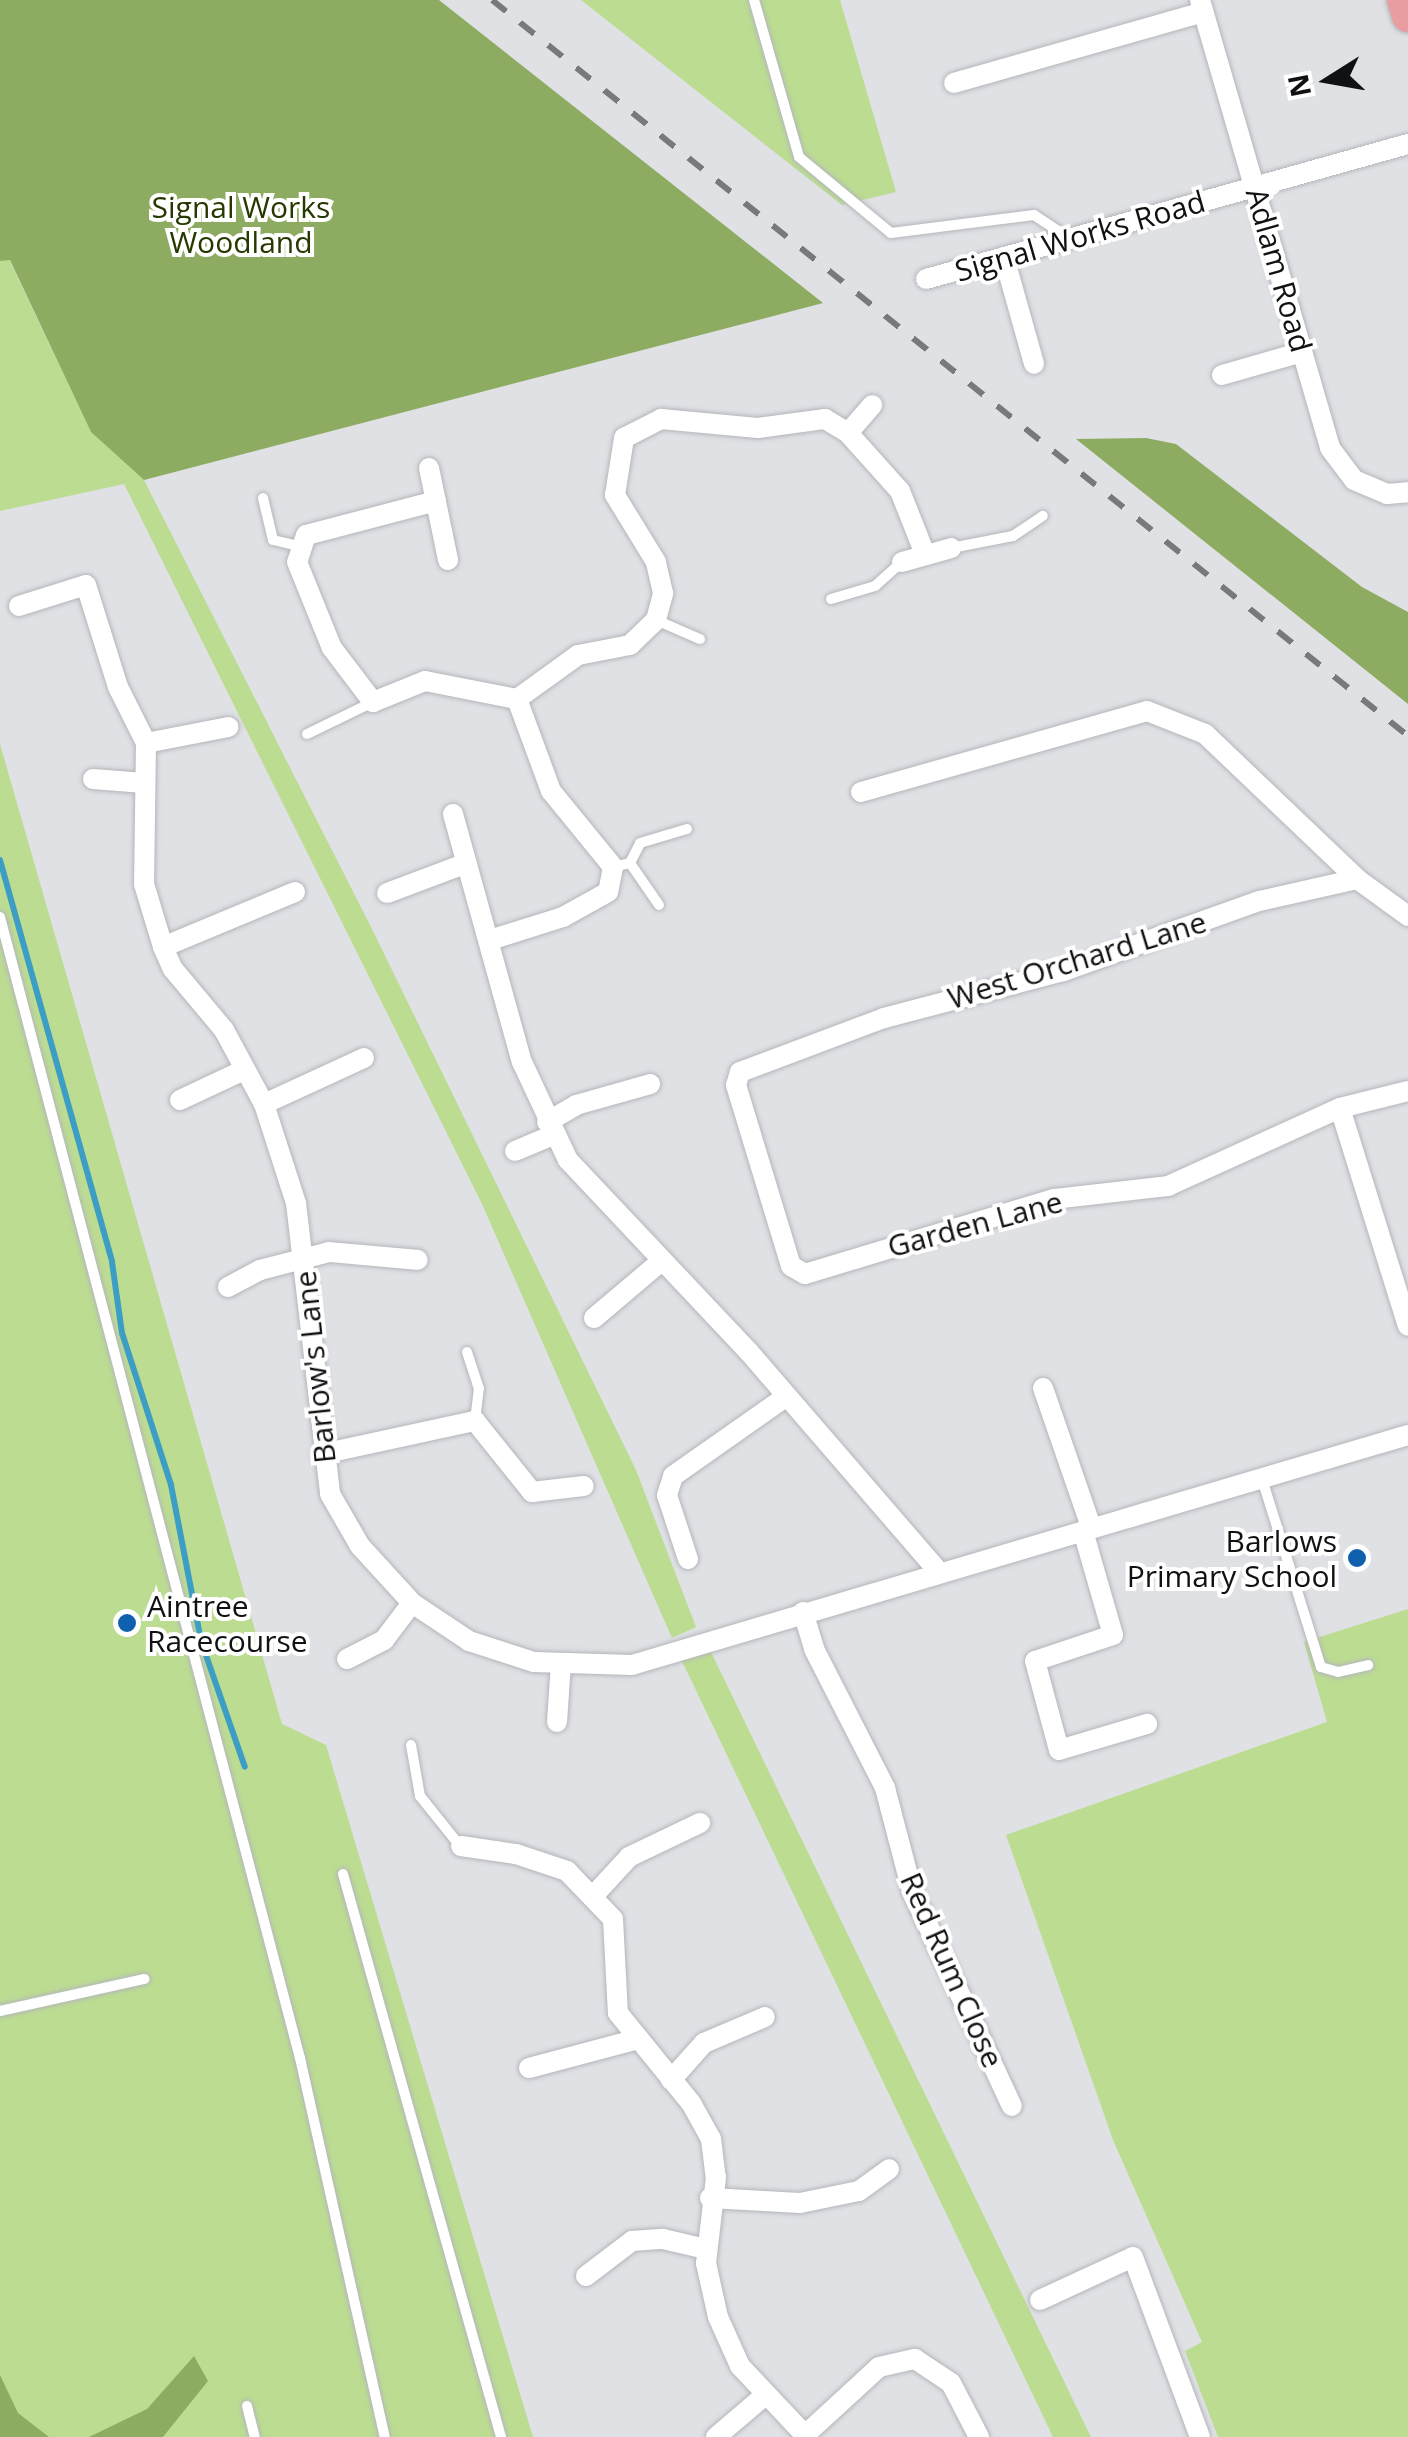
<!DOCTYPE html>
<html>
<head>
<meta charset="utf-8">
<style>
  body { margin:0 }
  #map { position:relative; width:1408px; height:2437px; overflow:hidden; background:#dfe1e5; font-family:"Open Sans",sans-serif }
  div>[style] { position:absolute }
  .green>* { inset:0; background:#bcdc92 }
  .forest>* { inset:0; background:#8dac62 }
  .stream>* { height:6px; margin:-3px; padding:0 3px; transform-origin:3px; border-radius:3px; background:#3c9ec4 }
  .roads { filter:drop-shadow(0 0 2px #b4b6ba) drop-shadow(0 0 2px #b4b6ba) }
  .service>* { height:10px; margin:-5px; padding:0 5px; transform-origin:5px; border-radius:5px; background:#fff }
  .minor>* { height:20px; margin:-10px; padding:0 10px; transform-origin:10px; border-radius:10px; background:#fff }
  .primary>* { height:32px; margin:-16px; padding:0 16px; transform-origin:16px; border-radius:16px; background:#e89ea1 }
  .rail>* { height:6px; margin-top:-3px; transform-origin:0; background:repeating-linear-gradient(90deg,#77797b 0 18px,transparent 0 36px) }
  .dots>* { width:28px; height:28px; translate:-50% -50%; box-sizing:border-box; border:5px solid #fff; border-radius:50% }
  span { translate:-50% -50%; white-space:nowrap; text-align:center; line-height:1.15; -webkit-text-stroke:8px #fff; paint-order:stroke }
  .park-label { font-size:30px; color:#263900 }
  .street-label { font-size:30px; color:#101112 }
  .poi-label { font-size:30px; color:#101112 }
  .right { translate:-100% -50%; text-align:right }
  .left { translate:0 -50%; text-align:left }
  .north { position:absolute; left:1278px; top:30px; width:100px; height:100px; -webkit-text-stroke:8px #fff; paint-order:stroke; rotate:259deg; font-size:28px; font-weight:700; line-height:40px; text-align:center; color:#101112 }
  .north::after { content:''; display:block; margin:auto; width:35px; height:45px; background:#101112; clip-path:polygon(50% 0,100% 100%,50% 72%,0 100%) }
</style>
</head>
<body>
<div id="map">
  <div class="green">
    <div style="clip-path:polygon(581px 0,840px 0,896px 192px,842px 205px)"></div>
    <div style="clip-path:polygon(9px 259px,91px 432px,144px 480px,372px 929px,636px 1470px,696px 1627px,672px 1638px,482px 1204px,124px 484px,0 511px,0 261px)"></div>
    <div style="clip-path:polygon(0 744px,282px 1724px,326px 1745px,533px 2437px,0 2437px)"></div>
    <div style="clip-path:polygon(1408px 1609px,1408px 2437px,1218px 2437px,1185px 2351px,1202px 2342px,1113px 2140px,1006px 1835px,1327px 1722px,1304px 1642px)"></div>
    <div style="clip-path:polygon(710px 1650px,1091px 2437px,1053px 2437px,681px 1659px)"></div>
  </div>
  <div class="forest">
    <div style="clip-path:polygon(0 0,439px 0,823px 303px,144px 480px,91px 432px,10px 260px,0 261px)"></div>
    <div style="clip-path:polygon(1146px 438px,1176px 444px,1362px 587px,1408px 612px,1408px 704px,1076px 439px)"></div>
    <div style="clip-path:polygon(194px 2356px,208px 2381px,163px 2437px,89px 2437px,147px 2409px)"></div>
    <div style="clip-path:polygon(0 2375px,18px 2413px,49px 2437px,0 2437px)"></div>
  </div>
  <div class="stream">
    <div style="left:0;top:860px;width:417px;rotate:74.4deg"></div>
    <div style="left:112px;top:1262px;width:72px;rotate:82deg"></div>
    <div style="left:122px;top:1333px;width:160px;rotate:72.1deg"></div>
    <div style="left:171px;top:1485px;width:159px;rotate:79.1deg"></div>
    <div style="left:201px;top:1641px;width:133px;rotate:70.8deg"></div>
  </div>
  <div class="roads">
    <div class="service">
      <div style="left:754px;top:0;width:163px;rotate:74deg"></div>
      <div style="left:799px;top:157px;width:119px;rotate:39.6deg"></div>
      <div style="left:891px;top:233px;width:144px;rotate:-7.2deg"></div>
      <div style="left:1034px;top:215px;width:42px;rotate:33.3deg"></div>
      <div style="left:263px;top:498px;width:43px;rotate:76.6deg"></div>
      <div style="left:273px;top:540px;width:26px;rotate:13deg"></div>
      <div style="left:951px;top:548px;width:63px;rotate:-11deg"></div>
      <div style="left:1013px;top:536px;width:36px;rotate:-34deg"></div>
      <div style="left:831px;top:599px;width:46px;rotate:-16.5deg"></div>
      <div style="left:875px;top:586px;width:36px;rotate:-42deg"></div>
      <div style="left:656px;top:620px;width:48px;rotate:23.4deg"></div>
      <div style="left:307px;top:734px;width:73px;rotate:-25.9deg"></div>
      <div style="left:630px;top:863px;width:51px;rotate:55.4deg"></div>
      <div style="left:613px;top:867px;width:17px;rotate:-13deg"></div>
      <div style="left:630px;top:863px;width:22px;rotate:-63deg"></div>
      <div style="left:640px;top:843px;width:49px;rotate:-16.6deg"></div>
      <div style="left:0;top:917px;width:1180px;rotate:75.27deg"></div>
      <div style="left:300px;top:2058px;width:388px;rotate:77.4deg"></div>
      <div style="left:467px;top:1352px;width:38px;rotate:72deg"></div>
      <div style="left:479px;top:1388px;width:33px;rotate:97deg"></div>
      <div style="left:1262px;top:1479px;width:197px;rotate:72.6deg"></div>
      <div style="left:1321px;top:1667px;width:18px;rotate:16deg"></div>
      <div style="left:1338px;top:1672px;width:31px;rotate:-13deg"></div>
      <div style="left:411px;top:1745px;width:52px;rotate:80deg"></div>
      <div style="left:420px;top:1796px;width:64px;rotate:51.3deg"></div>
      <div style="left:343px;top:1874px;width:585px;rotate:74.32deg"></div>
      <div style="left:0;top:2011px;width:148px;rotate:-12.5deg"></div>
      <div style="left:247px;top:2406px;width:32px;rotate:76deg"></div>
    </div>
    <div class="minor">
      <div style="left:1200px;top:0;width:466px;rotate:73.8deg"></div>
      <div style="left:1330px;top:448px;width:40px;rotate:53deg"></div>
      <div style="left:1354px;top:480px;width:36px;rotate:23deg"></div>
      <div style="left:1387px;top:494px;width:21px;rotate:-5deg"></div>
      <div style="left:954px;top:83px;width:259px;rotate:-15.9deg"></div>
      <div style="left:1004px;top:257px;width:111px;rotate:74.3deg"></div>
      <div style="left:926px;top:279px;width:501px;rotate:-15.65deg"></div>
      <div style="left:1222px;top:375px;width:83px;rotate:-16deg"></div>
      <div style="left:848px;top:433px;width:37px;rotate:-49deg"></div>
      <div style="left:429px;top:468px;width:94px;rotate:78.3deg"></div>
      <div style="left:436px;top:501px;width:134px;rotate:165.3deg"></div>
      <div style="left:306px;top:535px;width:28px;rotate:108deg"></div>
      <div style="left:297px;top:562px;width:93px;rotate:67.9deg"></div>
      <div style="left:332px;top:648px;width:68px;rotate:52.8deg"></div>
      <div style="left:373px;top:702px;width:56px;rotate:-22deg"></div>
      <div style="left:425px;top:681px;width:94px;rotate:11.1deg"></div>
      <div style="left:517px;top:699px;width:98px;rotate:69.7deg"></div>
      <div style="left:551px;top:791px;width:98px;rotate:50.8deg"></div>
      <div style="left:613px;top:867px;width:25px;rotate:101deg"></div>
      <div style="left:608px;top:892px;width:51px;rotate:150.9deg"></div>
      <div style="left:563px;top:917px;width:77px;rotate:162.5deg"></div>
      <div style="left:902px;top:562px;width:51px;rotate:-15.9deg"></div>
      <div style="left:19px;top:606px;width:70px;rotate:-17.4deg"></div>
      <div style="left:86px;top:585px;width:107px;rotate:72.6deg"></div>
      <div style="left:118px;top:687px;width:63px;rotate:63.4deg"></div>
      <div style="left:146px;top:743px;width:141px;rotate:90.8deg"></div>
      <div style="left:144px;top:884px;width:66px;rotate:73.2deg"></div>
      <div style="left:163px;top:947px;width:24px;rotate:66deg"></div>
      <div style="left:173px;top:969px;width:80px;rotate:50.1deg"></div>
      <div style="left:224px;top:1030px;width:84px;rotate:61.6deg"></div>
      <div style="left:264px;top:1104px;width:104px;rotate:72.1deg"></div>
      <div style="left:296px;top:1203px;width:293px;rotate:83.3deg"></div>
      <div style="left:330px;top:1494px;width:60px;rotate:60deg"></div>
      <div style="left:360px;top:1546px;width:77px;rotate:47.6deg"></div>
      <div style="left:412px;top:1603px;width:69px;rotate:33.7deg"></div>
      <div style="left:469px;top:1641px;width:68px;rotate:17.9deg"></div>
      <div style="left:534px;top:1662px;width:98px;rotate:1.8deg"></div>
      <div style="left:632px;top:1665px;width:809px;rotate:-16.51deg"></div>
      <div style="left:517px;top:699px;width:75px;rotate:-35.8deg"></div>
      <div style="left:578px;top:655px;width:53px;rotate:-10.9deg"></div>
      <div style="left:630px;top:645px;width:36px;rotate:-44deg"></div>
      <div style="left:656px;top:620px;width:28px;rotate:-75deg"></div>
      <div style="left:663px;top:593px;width:32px;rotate:-103deg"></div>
      <div style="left:656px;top:562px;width:79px;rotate:-121.5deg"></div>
      <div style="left:615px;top:495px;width:58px;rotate:-81deg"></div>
      <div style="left:624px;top:438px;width:42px;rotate:-27.2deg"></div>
      <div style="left:661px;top:419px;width:97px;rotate:5.3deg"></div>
      <div style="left:758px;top:428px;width:68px;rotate:-7.7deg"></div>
      <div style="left:825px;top:419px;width:27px;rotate:31deg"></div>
      <div style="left:848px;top:433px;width:78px;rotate:48.1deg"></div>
      <div style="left:900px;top:491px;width:68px;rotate:68.4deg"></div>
      <div style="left:146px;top:743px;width:84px;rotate:-11deg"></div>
      <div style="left:93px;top:779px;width:51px;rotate:4.5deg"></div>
      <div style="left:861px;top:792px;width:297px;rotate:-15.8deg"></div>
      <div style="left:1147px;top:711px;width:62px;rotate:21.6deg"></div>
      <div style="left:1205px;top:734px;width:210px;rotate:43.6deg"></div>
      <div style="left:453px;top:814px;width:257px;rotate:74.5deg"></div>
      <div style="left:522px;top:1062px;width:108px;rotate:64.9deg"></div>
      <div style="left:568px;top:1160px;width:264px;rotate:46.7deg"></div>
      <div style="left:749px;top:1352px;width:291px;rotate:49.2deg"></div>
      <div style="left:387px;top:893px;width:85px;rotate:-20.6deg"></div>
      <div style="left:1408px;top:916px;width:63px;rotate:-144deg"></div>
      <div style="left:1357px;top:879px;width:100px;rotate:167.3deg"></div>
      <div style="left:1259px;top:901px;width:208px;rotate:160.3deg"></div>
      <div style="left:1063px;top:971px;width:185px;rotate:165.3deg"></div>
      <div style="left:884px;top:1018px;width:154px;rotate:159.4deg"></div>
      <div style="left:740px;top:1072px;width:14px;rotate:107deg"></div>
      <div style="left:736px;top:1085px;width:189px;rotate:73.1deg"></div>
      <div style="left:791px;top:1266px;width:16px;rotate:30deg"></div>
      <div style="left:805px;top:1274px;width:260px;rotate:-16.8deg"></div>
      <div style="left:1054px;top:1199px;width:115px;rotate:-6.5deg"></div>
      <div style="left:1168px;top:1186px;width:189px;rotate:-24.4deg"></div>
      <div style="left:1340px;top:1108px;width:70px;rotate:-14deg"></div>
      <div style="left:163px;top:947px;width:143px;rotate:-22.6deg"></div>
      <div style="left:180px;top:1100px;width:71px;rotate:-25.1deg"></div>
      <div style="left:264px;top:1104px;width:110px;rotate:-24.7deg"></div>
      <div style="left:1340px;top:1108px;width:228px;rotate:72.7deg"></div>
      <div style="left:547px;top:1122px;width:34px;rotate:-30deg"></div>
      <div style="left:576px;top:1105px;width:77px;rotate:-15.8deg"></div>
      <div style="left:515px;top:1151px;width:41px;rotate:-22.8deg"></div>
      <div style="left:228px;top:1287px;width:36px;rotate:-28deg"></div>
      <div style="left:260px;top:1270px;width:71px;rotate:-14.6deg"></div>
      <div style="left:329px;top:1252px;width:89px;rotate:5.1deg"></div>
      <div style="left:594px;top:1318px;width:85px;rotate:-40.2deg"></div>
      <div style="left:1043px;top:1388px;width:147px;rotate:70.9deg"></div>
      <div style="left:322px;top:1454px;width:157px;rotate:-12.2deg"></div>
      <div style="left:475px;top:1421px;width:91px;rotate:51.2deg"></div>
      <div style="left:532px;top:1492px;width:52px;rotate:-6.6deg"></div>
      <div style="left:1083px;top:1531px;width:108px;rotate:73.9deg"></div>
      <div style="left:1113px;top:1635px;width:82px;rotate:161.6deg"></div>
      <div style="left:1035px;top:1661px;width:92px;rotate:74.9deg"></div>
      <div style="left:1059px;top:1750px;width:92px;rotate:-16.5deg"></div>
      <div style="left:688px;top:1559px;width:67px;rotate:-108.2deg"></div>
      <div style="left:667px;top:1495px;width:20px;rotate:-72deg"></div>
      <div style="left:673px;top:1476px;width:139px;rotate:-35.1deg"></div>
      <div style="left:803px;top:1612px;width:39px;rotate:73deg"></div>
      <div style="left:814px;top:1649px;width:156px;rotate:62.9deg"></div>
      <div style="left:885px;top:1788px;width:106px;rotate:75.3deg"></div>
      <div style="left:912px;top:1891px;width:237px;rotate:65.1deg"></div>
      <div style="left:347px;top:1659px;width:42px;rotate:-27.2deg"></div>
      <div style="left:384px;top:1640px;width:46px;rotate:-52.9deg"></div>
      <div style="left:557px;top:1722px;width:59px;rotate:-86.1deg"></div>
      <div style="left:461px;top:1846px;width:56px;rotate:8.3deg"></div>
      <div style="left:516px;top:1854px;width:54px;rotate:18.4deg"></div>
      <div style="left:567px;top:1871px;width:66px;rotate:46.2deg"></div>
      <div style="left:613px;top:1919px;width:94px;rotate:87deg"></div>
      <div style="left:618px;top:2013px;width:116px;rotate:51deg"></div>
      <div style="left:691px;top:2103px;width:41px;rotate:60.9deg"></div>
      <div style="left:711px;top:2139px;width:38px;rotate:83deg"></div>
      <div style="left:716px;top:2177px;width:87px;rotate:96.6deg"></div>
      <div style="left:706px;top:2263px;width:55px;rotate:77.5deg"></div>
      <div style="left:718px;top:2317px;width:54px;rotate:65.8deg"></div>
      <div style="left:740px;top:2366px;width:98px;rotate:46.7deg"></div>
      <div style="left:595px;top:1894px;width:50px;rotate:-47.4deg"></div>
      <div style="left:629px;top:1857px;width:79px;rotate:-25.6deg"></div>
      <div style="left:529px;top:2068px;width:109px;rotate:-14.9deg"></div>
      <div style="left:671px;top:2080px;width:50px;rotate:-48.3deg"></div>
      <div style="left:704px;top:2043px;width:66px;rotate:-23.1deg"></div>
      <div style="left:710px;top:2198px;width:90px;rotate:3.2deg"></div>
      <div style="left:800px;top:2203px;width:60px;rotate:-11.5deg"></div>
      <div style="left:859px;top:2191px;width:37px;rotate:-36deg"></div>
      <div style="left:586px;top:2276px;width:58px;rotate:-37.3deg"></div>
      <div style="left:632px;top:2241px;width:31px;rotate:-4deg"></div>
      <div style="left:663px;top:2239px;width:44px;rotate:13.1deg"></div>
      <div style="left:1040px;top:2300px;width:102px;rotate:-24.8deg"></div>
      <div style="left:1133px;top:2257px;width:192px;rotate:69.6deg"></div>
      <div style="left:805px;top:2435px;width:100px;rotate:-42.6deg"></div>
      <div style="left:879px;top:2367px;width:37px;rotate:-13deg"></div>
      <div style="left:915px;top:2359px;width:43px;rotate:33.7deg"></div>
      <div style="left:951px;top:2383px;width:61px;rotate:62.6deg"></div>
      <div style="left:716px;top:2437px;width:63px;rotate:-40.5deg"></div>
    </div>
    <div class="primary">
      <div style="left:1403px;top:0;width:17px;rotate:73deg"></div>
    </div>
  </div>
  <div class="rail">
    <div style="left:492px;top:0;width:1175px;rotate:38.78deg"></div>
  </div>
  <div class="dots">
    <div style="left:1357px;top:1558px;background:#0f60af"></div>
    <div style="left:127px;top:1623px;background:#0f60af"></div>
  </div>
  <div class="park-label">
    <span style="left:241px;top:224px">Signal Works<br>Woodland</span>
  </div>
  <div class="street-label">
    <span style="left:1080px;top:236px;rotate:-16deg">Signal Works Road</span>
    <span style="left:1279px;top:270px;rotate:74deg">Adlam Road</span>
    <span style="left:1077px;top:960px;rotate:-17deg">West Orchard Lane</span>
    <span style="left:975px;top:1224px;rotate:-15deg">Garden Lane</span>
    <span style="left:315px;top:1367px;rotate:-96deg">Barlow's Lane</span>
    <span style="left:952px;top:1970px;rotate:66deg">Red Rum Close</span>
  </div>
  <div class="poi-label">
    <span class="right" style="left:1337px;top:1558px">Barlows<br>Primary School</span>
    <span class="left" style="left:147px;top:1623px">Aintree<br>Racecourse</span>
  </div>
  <div class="north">N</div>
</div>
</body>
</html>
